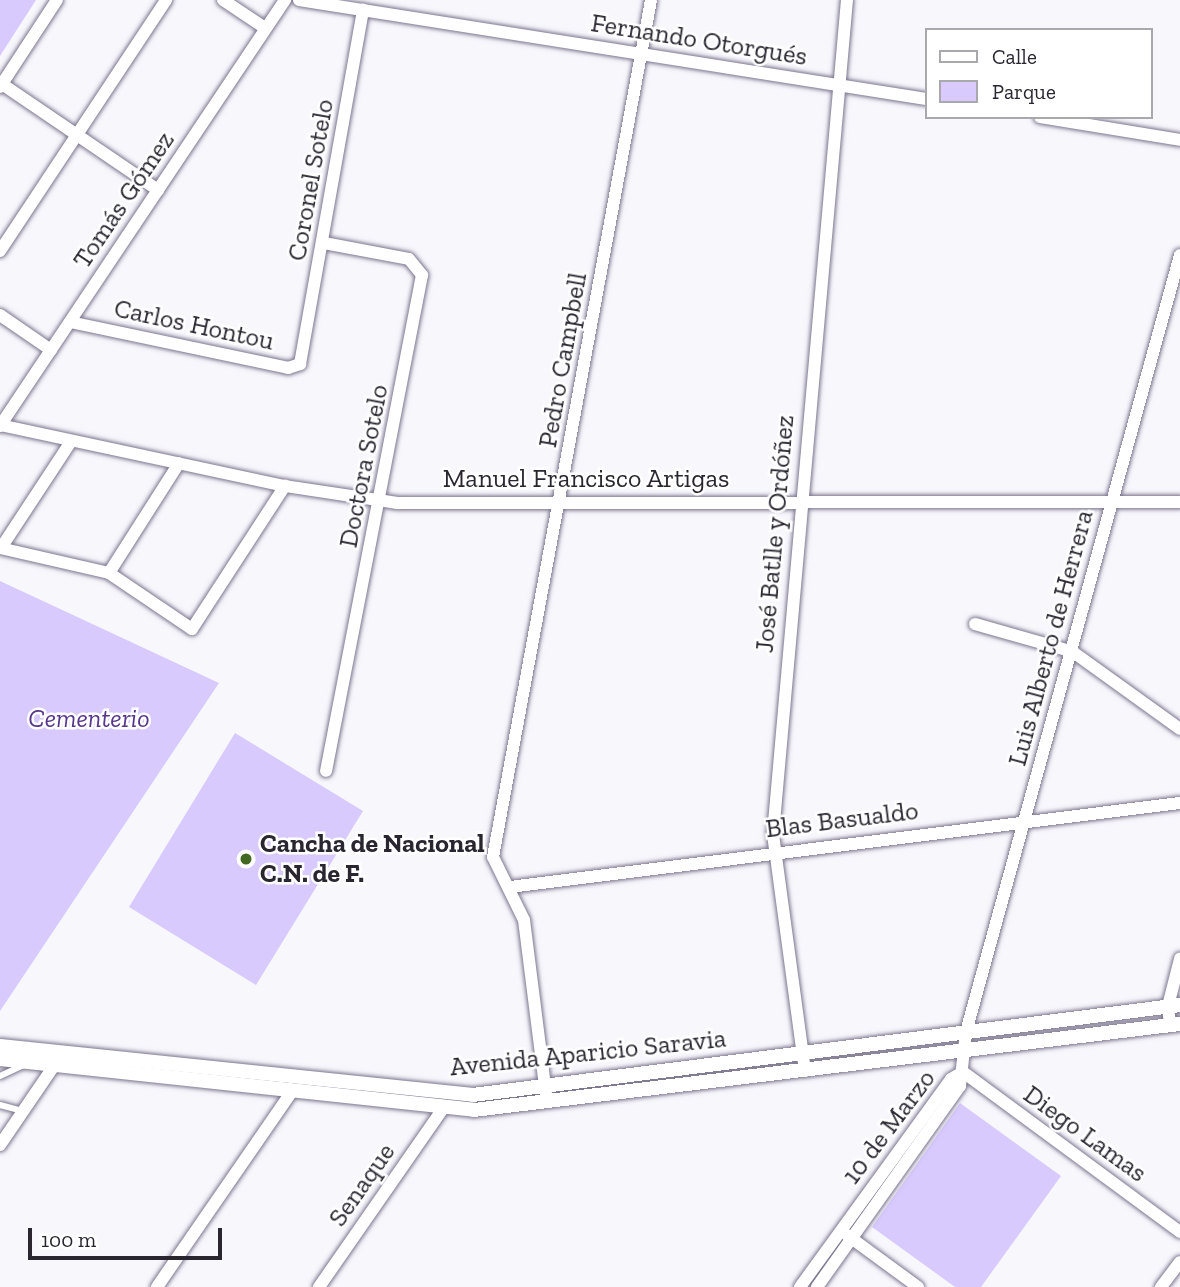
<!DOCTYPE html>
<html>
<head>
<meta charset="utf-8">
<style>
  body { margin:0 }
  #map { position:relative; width:1180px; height:1287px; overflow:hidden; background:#f8f7fc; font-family:"Zilla Slab",serif }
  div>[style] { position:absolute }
  .green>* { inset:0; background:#d8cafd }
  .roads { filter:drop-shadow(0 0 2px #7c768e) drop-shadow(0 0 2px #7c768e) }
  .service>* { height:6px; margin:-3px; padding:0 3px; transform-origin:3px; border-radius:3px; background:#fff }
  .minor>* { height:12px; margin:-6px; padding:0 6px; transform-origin:6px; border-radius:6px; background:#fff }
  .tertiary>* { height:14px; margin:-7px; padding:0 7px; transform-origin:7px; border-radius:7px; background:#fff }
  .dots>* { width:19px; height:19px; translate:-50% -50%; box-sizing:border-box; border:4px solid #fff; border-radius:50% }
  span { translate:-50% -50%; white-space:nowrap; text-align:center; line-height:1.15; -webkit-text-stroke:5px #fff; paint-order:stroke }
  .street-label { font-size:26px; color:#292630 }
  .park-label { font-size:26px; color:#56378b; font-style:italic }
  .poi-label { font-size:26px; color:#292630; font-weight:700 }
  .left { translate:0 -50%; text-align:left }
  .legend { position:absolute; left:925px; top:28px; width:228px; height:91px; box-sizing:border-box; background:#fff; border:2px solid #a9a8ac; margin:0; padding:9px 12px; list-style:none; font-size:21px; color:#292630 }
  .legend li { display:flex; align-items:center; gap:14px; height:35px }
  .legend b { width:35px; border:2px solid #a9a8ac }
  .scale { position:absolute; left:28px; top:1228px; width:194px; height:32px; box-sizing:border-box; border:4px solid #292630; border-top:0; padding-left:9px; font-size:21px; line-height:24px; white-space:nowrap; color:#292630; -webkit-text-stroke:5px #fff; paint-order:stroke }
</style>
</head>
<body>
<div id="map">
  <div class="green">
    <div style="clip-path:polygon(0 0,36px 0,0 56px)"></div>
    <div style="clip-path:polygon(0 581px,219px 683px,0 1011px)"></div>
    <div style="clip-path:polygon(235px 733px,363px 811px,256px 985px,129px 907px)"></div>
    <div style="clip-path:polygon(960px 1103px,1061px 1176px,981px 1287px,955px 1287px,872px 1227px)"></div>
  </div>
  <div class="roads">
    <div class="service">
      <div style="left:0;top:1076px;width:26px;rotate:-25deg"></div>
      <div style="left:0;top:1105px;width:23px;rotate:15deg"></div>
    </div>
    <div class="minor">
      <div style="left:223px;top:0;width:50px;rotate:33.7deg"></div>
      <div style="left:299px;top:0;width:635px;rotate:8.97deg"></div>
      <div style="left:2px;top:84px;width:189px;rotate:34.2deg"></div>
      <div style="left:0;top:87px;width:104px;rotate:-56.8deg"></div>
      <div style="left:1040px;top:117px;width:142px;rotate:9.3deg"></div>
      <div style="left:324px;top:243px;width:86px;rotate:10.7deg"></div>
      <div style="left:409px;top:259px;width:21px;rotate:51deg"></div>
      <div style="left:422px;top:275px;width:505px;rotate:100.95deg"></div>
      <div style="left:0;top:251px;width:301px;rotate:-56.5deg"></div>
      <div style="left:0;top:315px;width:62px;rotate:34.5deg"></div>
      <div style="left:70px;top:322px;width:223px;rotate:11.9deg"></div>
      <div style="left:288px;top:368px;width:13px;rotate:-18deg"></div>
      <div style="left:300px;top:364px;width:360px;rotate:-79.9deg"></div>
      <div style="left:0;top:425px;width:291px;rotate:12.1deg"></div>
      <div style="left:285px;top:486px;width:113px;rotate:8.6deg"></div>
      <div style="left:397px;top:503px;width:783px;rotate:-0.07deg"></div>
      <div style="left:0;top:426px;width:513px;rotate:-56.22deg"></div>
      <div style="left:0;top:548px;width:112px;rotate:12.9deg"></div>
      <div style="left:109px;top:573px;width:100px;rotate:34deg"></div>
      <div style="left:192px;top:629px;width:171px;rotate:-57deg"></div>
      <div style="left:1px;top:548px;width:126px;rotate:-56.7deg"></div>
      <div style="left:109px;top:573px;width:130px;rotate:-57.5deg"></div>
      <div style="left:975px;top:624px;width:102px;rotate:15.9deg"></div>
      <div style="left:1073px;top:652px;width:132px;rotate:35.7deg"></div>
      <div style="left:510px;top:887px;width:675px;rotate:-7.15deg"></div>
      <div style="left:1170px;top:1025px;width:19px;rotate:-96deg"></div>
      <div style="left:1168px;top:1006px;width:49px;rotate:-75.7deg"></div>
      <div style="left:805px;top:1071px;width:239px;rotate:-97.7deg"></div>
      <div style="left:773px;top:834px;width:837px;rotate:-84.93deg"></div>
      <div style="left:963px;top:1072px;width:270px;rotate:36.4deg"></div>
      <div style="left:546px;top:1094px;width:175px;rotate:-97.2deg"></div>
      <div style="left:524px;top:920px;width:70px;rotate:-116.2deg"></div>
      <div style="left:493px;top:857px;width:871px;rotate:-79.55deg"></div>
      <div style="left:0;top:1145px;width:103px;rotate:-55.7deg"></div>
      <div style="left:847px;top:1235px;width:88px;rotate:36.2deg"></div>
      <div style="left:157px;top:1287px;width:236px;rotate:-55.4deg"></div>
      <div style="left:319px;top:1287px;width:216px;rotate:-55.2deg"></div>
      <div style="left:800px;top:1287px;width:257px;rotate:-54deg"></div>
      <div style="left:951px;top:1079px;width:14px;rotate:-30deg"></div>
      <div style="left:817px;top:1287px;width:247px;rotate:-54.6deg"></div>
      <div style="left:960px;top:1086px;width:54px;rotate:-83.7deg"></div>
      <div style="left:966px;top:1032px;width:806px;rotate:-74.6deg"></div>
      <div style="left:1161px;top:1287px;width:31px;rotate:-53deg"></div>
    </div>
    <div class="tertiary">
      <div style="left:0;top:1046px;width:476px;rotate:5.9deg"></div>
      <div style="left:473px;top:1095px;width:713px;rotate:-7.25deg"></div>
      <div style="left:0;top:1059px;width:477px;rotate:6.1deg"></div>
      <div style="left:474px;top:1110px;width:711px;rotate:-6.95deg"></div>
    </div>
  </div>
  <div class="dots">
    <div style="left:246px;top:859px;background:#436821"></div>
  </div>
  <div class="street-label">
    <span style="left:699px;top:40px;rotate:9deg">Fernando Otorgués</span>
    <span style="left:311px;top:180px;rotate:-80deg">Coronel Sotelo</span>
    <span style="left:124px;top:200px;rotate:-56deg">Tomás Gómez</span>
    <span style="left:194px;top:325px;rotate:12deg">Carlos Hontou</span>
    <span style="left:563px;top:360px;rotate:-80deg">Pedro Campbell</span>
    <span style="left:364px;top:466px;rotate:-79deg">Doctora Sotelo</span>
    <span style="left:586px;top:479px">Manuel Francisco Artigas</span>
    <span style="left:775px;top:534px;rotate:-85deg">José Batlle y Ordóñez</span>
    <span style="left:1051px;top:638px;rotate:-75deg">Luis Alberto de Herrera</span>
    <span style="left:842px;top:820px;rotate:-7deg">Blas Basualdo</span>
    <span style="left:588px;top:1053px;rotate:-6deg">Avenida Aparicio Saravia</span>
    <span style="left:889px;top:1127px;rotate:-53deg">10 de Marzo</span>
    <span style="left:1085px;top:1134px;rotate:36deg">Diego Lamas</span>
    <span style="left:362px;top:1185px;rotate:-55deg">Senaque</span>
  </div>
  <div class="park-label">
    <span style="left:89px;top:719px">Cementerio</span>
  </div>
  <div class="poi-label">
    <span class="left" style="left:260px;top:859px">Cancha de Nacional<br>C.N. de F.</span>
  </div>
  <ul class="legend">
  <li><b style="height:9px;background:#fff"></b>Calle</li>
  <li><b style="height:19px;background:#d8cafd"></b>Parque</li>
  </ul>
  <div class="scale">100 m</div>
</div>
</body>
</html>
